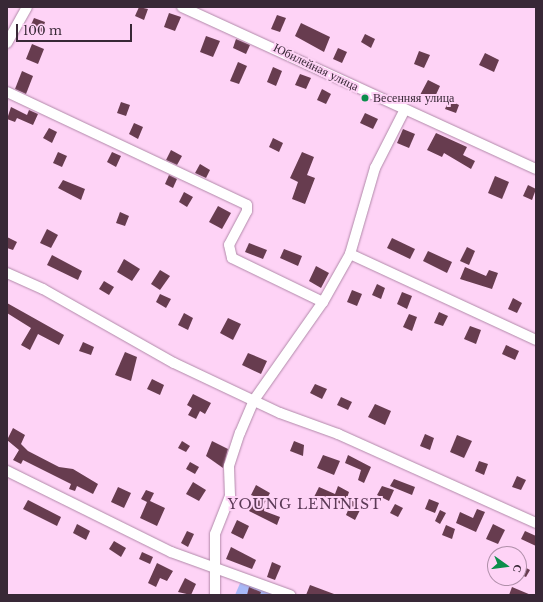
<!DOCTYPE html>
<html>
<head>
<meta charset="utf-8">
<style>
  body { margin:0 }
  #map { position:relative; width:543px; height:602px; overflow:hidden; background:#fed3f6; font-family:"Libre Baskerville",serif }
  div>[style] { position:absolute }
  .green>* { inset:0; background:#a8b9f7 }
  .building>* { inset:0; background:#673c4f }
  .roads { filter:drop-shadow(0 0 1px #b189a9) drop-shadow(0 0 1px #b189a9) }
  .minor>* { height:10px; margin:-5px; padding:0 5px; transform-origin:5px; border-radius:5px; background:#fff }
  .dots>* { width:11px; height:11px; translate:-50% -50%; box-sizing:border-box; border:2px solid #fed3f6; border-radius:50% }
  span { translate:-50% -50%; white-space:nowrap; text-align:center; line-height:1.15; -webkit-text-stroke:4px #fed3f6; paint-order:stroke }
  .street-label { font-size:12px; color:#382836 }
  .poi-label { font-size:12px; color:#382836 }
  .left { translate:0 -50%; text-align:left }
  .quarter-label { font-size:14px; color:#5c3a57; letter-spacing:1px }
  .frame { position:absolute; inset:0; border:8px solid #382836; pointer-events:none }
  .north { position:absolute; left:487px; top:546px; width:40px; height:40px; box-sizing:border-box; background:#fed3f6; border:1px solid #af8fa9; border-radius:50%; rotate:104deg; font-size:11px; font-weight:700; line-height:16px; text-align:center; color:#382836 }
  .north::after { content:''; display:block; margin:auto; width:14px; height:18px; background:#0b8e4b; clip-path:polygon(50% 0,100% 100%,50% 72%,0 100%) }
  .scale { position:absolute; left:16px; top:24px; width:116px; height:18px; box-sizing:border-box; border:2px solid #382836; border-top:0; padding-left:5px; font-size:12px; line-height:14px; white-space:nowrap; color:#382836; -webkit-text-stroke:3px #fed3f6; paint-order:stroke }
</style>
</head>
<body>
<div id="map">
  <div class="green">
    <div style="clip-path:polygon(241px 581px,279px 595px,235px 595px)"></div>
  </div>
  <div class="building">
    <div style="clip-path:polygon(139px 7px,148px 9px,144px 20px,135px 16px)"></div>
    <div style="clip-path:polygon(169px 13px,181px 17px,175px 31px,164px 27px)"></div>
    <div style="clip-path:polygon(277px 15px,286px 18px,280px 32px,271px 29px)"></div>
    <div style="clip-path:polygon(34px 18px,45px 22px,42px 32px,30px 27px)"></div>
    <div style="clip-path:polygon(301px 23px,330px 37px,324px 52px,295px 36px)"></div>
    <div style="clip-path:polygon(365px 34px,375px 39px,371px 48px,361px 42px)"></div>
    <div style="clip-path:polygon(206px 36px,220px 41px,213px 57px,200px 52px)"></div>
    <div style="clip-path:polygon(236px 39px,250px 45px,246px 54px,233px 48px)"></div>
    <div style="clip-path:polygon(32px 44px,44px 49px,38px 64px,26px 59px)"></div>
    <div style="clip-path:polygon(338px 48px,347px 52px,342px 63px,333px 59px)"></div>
    <div style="clip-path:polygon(419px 51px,430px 55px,424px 68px,414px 64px)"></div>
    <div style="clip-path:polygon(485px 53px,499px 60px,494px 72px,479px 65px)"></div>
    <div style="clip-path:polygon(238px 62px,247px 66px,239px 84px,230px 81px)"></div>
    <div style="clip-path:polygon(273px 67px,282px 71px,276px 86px,267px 82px)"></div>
    <div style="clip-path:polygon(22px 71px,33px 76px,26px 94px,15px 89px)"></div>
    <div style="clip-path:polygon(300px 74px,311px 78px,306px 89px,295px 85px)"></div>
    <div style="clip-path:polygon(428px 80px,440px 86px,433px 101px,420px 95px)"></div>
    <div style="clip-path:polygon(322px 89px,331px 94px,326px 104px,317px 100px)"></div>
    <div style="clip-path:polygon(449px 100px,459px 105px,456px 113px,445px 109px)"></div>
    <div style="clip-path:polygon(121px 102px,130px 105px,126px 116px,117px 113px)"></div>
    <div style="clip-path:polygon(11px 107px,27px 115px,29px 110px,38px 114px,33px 125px,17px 118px,15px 122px,7px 119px)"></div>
    <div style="clip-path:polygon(365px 113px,378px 119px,373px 129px,360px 123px)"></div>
    <div style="clip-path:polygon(134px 123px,143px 127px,138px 139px,129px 134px)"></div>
    <div style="clip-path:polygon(49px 128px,57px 132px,52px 143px,43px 138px)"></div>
    <div style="clip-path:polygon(403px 129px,415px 134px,409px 148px,397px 143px)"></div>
    <div style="clip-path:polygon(436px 133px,467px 147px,463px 155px,475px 161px,471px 169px,444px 153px,442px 157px,427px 150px)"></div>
    <div style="clip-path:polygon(273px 138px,283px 143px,279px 152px,269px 147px)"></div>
    <div style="clip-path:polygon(171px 150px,182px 156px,177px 165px,166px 160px)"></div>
    <div style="clip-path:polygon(58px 152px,67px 156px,62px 167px,53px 163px)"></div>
    <div style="clip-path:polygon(112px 152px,121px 156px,116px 167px,107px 162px)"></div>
    <div style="clip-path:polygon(302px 152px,314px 157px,307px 175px,315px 178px,305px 204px,292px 199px,298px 182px,290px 178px)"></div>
    <div style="clip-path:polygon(200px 164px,210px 170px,206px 178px,195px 173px)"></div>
    <div style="clip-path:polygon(169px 175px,177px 179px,173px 188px,165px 184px)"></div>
    <div style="clip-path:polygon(495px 176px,509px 182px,502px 199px,488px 193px)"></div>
    <div style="clip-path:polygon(63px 180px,85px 189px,81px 200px,58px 188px)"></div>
    <div style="clip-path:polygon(528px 185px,536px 189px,532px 200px,523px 196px)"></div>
    <div style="clip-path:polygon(184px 192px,193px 197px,187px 207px,179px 202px)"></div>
    <div style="clip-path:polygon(218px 206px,231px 213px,222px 229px,209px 222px)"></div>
    <div style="clip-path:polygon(120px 212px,129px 216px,125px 226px,116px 223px)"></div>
    <div style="clip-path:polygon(47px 229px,58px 235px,51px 248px,40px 243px)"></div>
    <div style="clip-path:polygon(7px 237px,17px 242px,13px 250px,7px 248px)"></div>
    <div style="clip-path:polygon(392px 238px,415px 249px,410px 259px,387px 248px)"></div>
    <div style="clip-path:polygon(249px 243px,267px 250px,263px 259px,245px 252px)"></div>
    <div style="clip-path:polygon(467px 247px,475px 251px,469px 265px,460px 261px)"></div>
    <div style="clip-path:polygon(284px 249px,302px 256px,298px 266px,280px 258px)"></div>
    <div style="clip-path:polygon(428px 251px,452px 262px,447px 273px,423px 261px)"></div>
    <div style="clip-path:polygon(52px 255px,82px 271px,78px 280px,47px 265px)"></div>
    <div style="clip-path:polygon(124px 259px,140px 269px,132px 281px,117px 272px)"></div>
    <div style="clip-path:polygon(316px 266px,329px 273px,321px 288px,309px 281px)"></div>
    <div style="clip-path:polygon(465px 267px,486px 276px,489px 270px,498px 273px,492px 289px,460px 279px)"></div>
    <div style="clip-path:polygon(160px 270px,170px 276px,160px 290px,151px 284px)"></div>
    <div style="clip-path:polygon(104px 281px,114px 287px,109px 295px,99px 289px)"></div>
    <div style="clip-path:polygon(377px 284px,385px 288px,381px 299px,372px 295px)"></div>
    <div style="clip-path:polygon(352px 290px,362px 294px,357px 306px,347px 302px)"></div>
    <div style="clip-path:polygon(402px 292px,412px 296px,407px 309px,397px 304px)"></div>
    <div style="clip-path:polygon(160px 294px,171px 299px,166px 308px,156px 302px)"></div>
    <div style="clip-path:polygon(513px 298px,522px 303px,517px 313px,508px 309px)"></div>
    <div style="clip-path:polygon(7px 303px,64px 335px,59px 345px,38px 334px,30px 350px,21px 345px,31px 328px,7px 313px)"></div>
    <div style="clip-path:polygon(439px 312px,448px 316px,443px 326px,434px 323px)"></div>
    <div style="clip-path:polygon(184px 313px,193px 318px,188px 330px,178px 325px)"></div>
    <div style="clip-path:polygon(409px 314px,417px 317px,412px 331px,403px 327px)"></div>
    <div style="clip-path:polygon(228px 318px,241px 324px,233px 340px,220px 333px)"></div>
    <div style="clip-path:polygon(470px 326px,481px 330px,476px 344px,464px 339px)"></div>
    <div style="clip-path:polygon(83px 342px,94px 347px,91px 355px,79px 351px)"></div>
    <div style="clip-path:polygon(506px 345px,519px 351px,515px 360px,502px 354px)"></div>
    <div style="clip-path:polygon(125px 352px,137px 357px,131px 381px,115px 375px)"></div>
    <div style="clip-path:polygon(248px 353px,267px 361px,261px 374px,242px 365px)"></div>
    <div style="clip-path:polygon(152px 379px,164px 385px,160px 395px,147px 389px)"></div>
    <div style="clip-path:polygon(315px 384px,327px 389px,322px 399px,310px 393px)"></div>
    <div style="clip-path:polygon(193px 394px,211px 403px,205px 414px,200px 411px,196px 419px,188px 415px,192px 408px,187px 405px)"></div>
    <div style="clip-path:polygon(341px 397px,352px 402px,348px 410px,337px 405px)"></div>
    <div style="clip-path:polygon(375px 404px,391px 411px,385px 425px,368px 417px)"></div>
    <div style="clip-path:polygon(13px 428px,25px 435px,21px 444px,28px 451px,59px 467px,73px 469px,98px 484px,93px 494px,77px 486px,75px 491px,69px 489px,71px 484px,23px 460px,21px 464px,13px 460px,19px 450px,7px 440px)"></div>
    <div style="clip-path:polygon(425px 434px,434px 438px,430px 450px,420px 446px)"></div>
    <div style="clip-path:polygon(457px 435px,472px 441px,464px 458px,450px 452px)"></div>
    <div style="clip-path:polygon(182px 441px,190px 446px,186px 452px,178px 448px)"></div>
    <div style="clip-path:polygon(212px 441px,228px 449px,223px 468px,206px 456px)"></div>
    <div style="clip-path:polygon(294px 441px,304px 445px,303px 456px,290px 451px)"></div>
    <div style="clip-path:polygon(323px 455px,340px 461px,334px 475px,317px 468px)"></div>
    <div style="clip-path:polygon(348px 455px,371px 467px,364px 483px,358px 480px,361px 470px,345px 463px)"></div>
    <div style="clip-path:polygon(479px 461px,488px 464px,484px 475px,475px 471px)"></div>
    <div style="clip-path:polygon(190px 462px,199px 467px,195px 474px,186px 469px)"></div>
    <div style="clip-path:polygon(517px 476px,526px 480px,521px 490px,512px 487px)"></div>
    <div style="clip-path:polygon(394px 479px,415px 487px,412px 495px,390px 486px)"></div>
    <div style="clip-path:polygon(193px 482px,206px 490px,199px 501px,186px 494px)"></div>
    <div style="clip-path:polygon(256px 485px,270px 493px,263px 506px,266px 508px,264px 511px,280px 517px,277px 525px,249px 511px,256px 497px,251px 495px)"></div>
    <div style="clip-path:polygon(338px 486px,349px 492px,347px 498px,362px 506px,355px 520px,346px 515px,349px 508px,324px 496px,321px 501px,314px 497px,319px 487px,335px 494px)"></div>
    <div style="clip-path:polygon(382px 486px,394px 490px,389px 501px,377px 495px)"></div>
    <div style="clip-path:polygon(118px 487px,131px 493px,124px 508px,111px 502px)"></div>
    <div style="clip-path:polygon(146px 490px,154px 493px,150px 501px,165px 508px,157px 526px,140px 518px,147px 502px,141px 499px)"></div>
    <div style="clip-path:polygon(429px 499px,439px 503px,435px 513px,425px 509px)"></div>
    <div style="clip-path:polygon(28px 500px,61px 517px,57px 526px,23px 509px)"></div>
    <div style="clip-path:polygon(395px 504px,403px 508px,398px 517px,390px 513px)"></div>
    <div style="clip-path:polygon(477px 509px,485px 512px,476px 532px,456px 523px,460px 512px,473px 518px)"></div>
    <div style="clip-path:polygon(440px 510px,446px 513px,440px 524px,435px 521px)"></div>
    <div style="clip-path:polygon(237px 520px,249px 526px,243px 539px,231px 533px)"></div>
    <div style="clip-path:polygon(77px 524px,90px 531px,86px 540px,73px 533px)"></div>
    <div style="clip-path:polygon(493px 524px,505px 530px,498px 544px,486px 539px)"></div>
    <div style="clip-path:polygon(446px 525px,455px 529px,452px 539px,442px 535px)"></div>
    <div style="clip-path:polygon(187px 531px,194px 534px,188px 547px,181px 543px)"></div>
    <div style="clip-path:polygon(525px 531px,536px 536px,536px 546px,521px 539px)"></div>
    <div style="clip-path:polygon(114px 541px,126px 548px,121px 557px,109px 549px)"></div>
    <div style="clip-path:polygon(231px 547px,256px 560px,252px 569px,226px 559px)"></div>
    <div style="clip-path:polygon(142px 552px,153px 557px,150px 564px,139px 559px)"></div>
    <div style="clip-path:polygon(272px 562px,281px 566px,275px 580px,267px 577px)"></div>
    <div style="clip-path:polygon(157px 563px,173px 571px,167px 581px,160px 578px,156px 587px,148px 583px)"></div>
    <div style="clip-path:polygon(519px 564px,530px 570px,526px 577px,519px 574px)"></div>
    <div style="clip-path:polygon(185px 578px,196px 584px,191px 595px,178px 592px)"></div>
    <div style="clip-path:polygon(310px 585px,334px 594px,334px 595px,306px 595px)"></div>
    <div style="clip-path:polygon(249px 587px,261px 592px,260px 595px,247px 595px)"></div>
    <div style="clip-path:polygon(512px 587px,531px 595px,509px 595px)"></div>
  </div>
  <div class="roads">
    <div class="minor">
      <div style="left:182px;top:7px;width:389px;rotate:24.6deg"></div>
      <div style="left:7px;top:43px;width:41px;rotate:-60.9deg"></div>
      <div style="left:7px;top:92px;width:265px;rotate:25.2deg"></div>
      <div style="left:247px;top:205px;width:6px;rotate:90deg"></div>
      <div style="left:247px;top:211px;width:38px;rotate:118deg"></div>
      <div style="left:229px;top:245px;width:13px;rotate:77deg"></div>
      <div style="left:232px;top:258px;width:101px;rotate:25.8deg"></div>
      <div style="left:350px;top:254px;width:205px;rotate:24.8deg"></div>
      <div style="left:7px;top:273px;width:39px;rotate:24deg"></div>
      <div style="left:43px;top:289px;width:150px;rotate:29.5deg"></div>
      <div style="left:174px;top:363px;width:117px;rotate:25.3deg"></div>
      <div style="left:280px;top:413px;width:62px;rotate:19.9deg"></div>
      <div style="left:338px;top:434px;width:217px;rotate:24.2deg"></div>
      <div style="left:7px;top:471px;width:183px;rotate:26.3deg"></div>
      <div style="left:171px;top:552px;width:127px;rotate:19.9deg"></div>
      <div style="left:215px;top:595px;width:61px;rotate:-90deg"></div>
      <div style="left:215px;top:534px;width:41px;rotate:-68.5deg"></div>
      <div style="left:230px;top:496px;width:30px;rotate:-92deg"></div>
      <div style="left:229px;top:466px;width:35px;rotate:-72deg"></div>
      <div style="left:240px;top:433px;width:36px;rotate:-67deg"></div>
      <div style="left:254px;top:400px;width:120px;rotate:-54.9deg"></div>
      <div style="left:323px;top:302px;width:55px;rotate:-60.6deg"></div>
      <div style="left:350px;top:254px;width:90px;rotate:-73.8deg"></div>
      <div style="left:375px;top:168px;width:66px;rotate:-63deg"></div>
    </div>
  </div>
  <div class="dots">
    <div style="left:365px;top:98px;background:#0b8e4b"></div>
  </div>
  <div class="street-label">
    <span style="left:316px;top:67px;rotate:26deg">Юбилейная улица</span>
  </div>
  <div class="poi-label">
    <span class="left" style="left:373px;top:98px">Весенняя улица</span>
  </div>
  <div class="quarter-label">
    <span style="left:305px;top:504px">YOUNG LENINIST</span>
  </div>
  <div class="frame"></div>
  <div class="north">С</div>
  <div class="scale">100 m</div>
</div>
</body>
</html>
